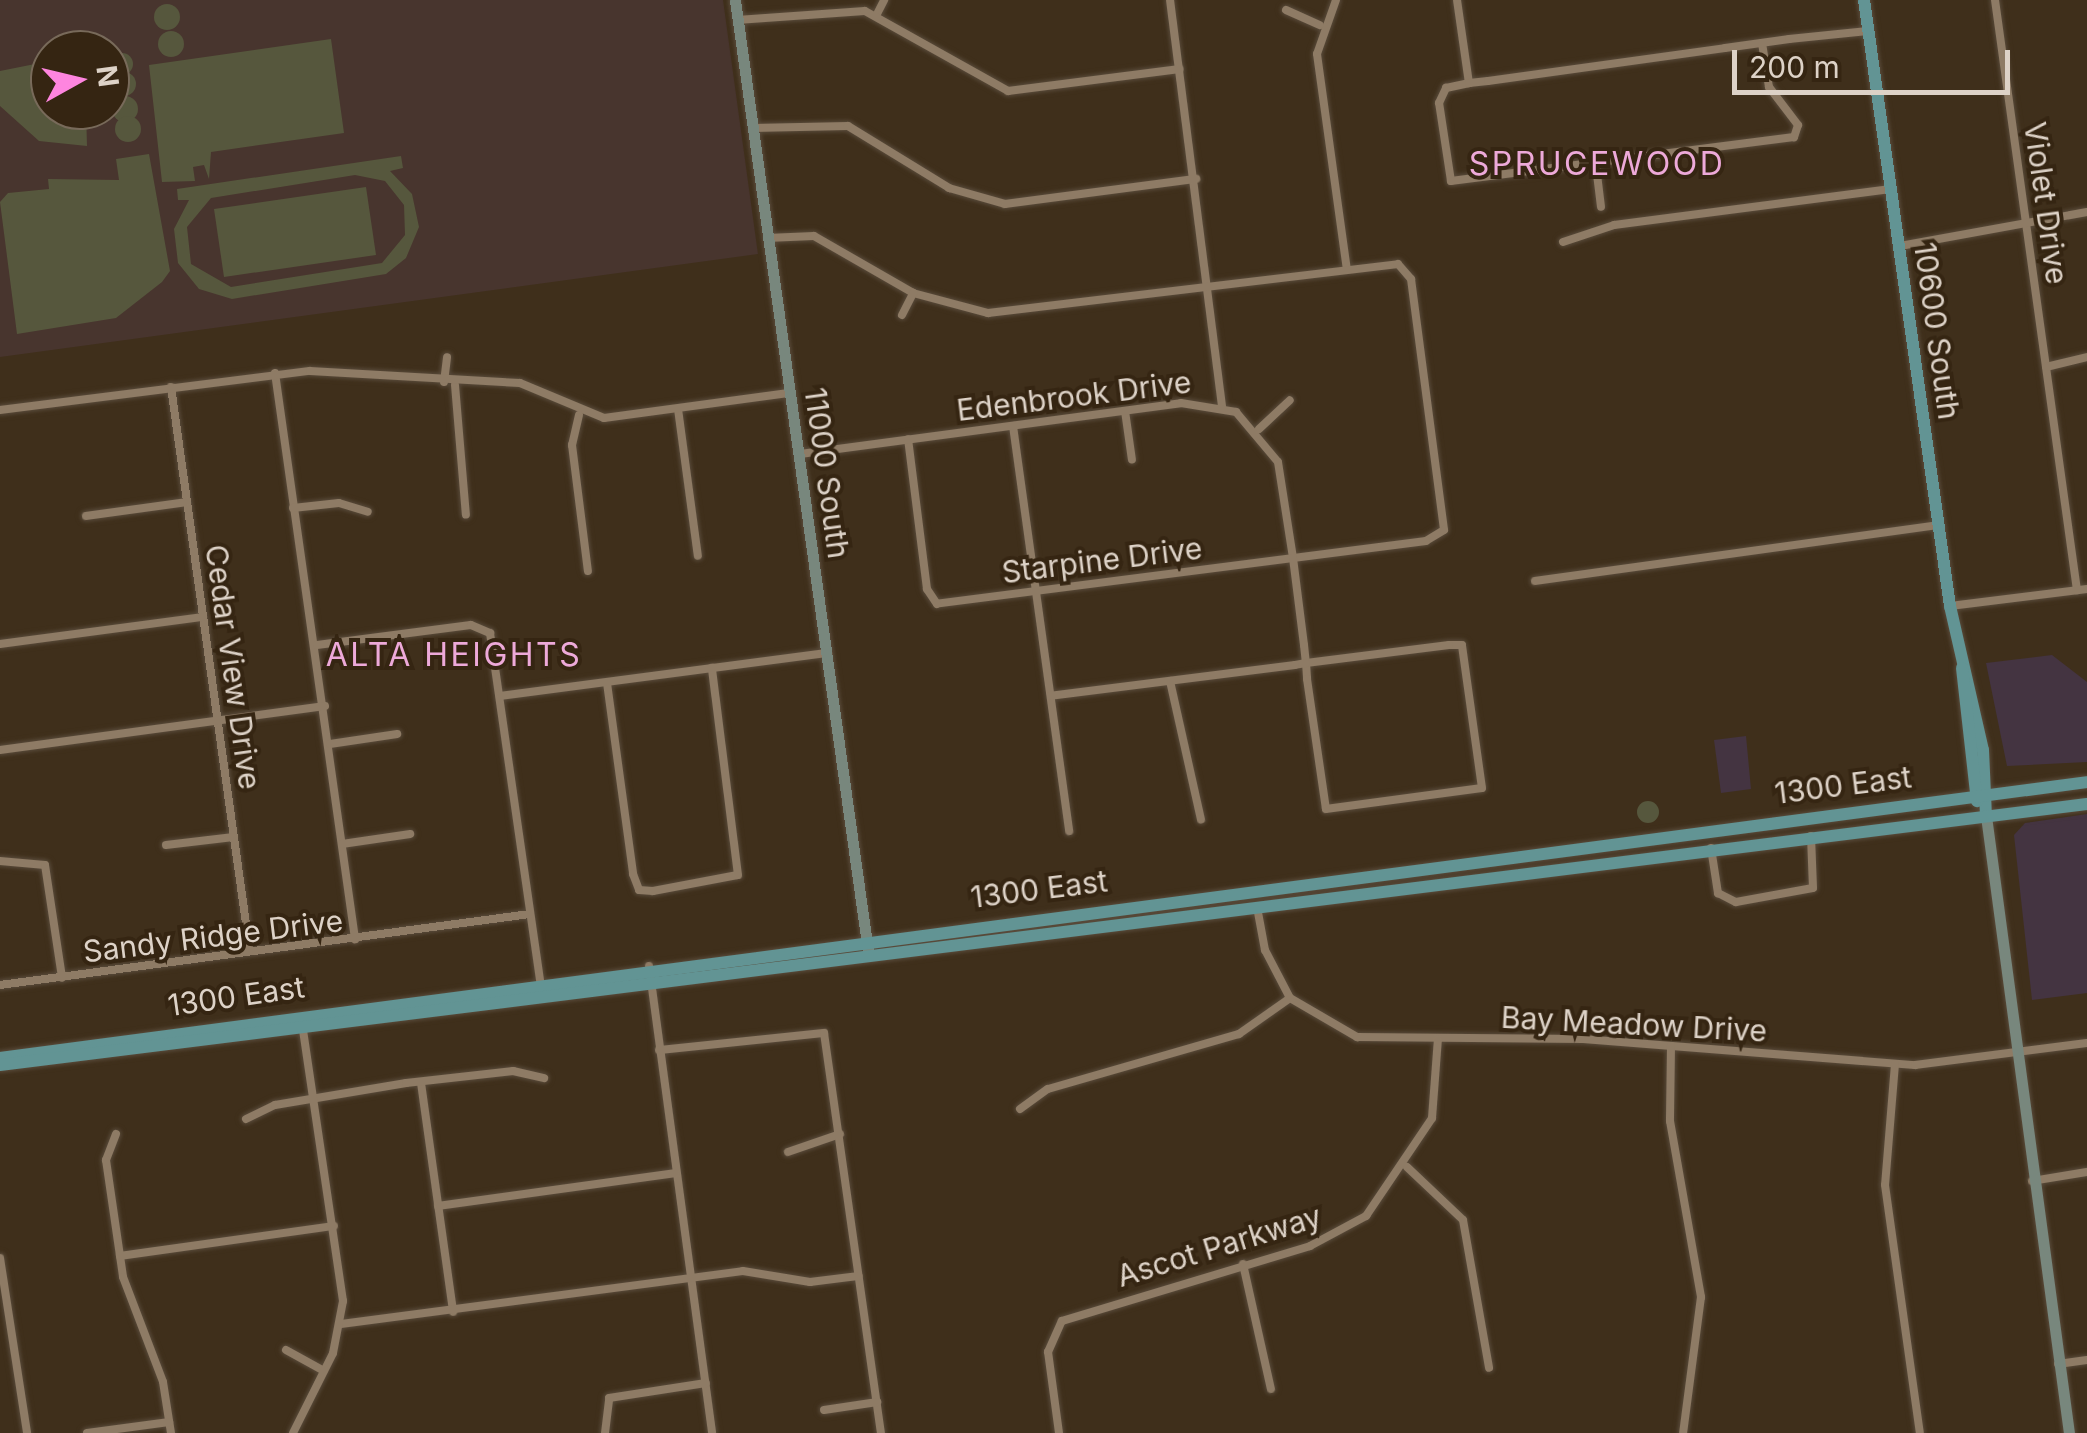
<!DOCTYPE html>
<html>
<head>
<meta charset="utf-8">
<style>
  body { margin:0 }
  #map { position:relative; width:2087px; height:1433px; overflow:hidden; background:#3f2f1b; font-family:Inter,sans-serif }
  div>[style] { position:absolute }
  .commercial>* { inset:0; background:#443441 }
  .education>* { inset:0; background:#48352e }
  .green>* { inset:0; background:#56573d }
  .round { border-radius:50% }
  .roads { filter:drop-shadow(0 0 2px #594b3b) drop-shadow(0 0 2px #594b3b) }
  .street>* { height:8px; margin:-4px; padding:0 4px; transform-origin:4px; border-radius:4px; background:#8e7b65 }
  .secondary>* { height:11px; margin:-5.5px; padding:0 5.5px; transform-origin:5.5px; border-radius:5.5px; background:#78877d }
  .primary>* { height:12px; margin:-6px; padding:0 6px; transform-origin:6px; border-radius:6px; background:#629494 }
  span { translate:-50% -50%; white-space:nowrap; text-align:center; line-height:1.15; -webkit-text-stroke:8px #352512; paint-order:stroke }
  .street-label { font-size:30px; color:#ddd2c7 }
  .neighbourhood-label { font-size:32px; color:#eda9d9; letter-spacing:2.5px }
  .north { position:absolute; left:30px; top:30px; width:100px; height:100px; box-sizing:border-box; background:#352512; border:2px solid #786a5a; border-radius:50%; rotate:82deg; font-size:28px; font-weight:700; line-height:40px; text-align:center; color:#ddd2c7 }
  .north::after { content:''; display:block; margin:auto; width:35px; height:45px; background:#fe85df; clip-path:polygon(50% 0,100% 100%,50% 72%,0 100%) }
  .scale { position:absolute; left:1732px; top:50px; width:278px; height:45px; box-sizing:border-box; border:5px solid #ddd2c7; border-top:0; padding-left:12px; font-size:30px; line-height:35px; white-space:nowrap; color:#ddd2c7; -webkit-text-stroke:8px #352512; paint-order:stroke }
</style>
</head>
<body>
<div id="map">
  <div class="commercial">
    <div style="clip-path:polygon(2052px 655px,2087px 682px,2087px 762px,2007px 766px,1986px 663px)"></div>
    <div style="clip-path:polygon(1746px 736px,1751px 789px,1721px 793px,1714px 740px)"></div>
    <div style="clip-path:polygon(2087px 814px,2087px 993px,2032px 1000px,2014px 835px,2025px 823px)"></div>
  </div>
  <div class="education">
    <div style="clip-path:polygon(evenodd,0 0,723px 0,758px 254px,0 357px,0 0,50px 50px,110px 50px,110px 110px,50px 110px,50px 50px)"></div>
  </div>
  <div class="green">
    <div class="round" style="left:154px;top:4px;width:26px;height:26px"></div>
    <div class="round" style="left:158px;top:31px;width:26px;height:26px"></div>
    <div style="clip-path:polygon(331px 39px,344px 133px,211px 152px,209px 179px,204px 165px,193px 167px,195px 181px,162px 182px,149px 65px)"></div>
    <div class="round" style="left:111px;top:53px;width:22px;height:22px"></div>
    <div style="clip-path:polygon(50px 61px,50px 110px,86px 110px,87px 146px,39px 141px,0 106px,0 71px)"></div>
    <div class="round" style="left:112px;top:72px;width:24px;height:24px"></div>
    <div class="round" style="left:112px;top:96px;width:26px;height:26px"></div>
    <div class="round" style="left:115px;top:116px;width:26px;height:26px"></div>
    <div style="clip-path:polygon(149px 154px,170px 271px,162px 282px,116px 318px,17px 334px,0 202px,8px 193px,49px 189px,48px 179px,119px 180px,116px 159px)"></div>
    <div style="clip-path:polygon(evenodd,401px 156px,403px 168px,390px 171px,412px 194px,419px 227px,406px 258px,386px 274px,232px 299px,199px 289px,178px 263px,174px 229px,189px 200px,178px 200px,177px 189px,401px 156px,355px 175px,385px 181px,404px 205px,405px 235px,382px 263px,231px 287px,191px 264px,187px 227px,211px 198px,355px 175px)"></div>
    <div style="clip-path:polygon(366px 187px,376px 255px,224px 277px,214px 209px)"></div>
    <div class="round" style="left:1637px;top:801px;width:22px;height:22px"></div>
  </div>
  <div class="roads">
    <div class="street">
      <div style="left:1170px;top:0;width:410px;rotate:82.7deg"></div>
      <div style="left:1336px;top:0;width:57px;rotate:109.4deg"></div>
      <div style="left:1317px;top:54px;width:217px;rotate:82.1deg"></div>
      <div style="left:1457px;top:0;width:84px;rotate:81.8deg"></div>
      <div style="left:1995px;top:0;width:596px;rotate:82.09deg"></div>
      <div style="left:1286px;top:10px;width:37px;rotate:24deg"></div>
      <div style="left:876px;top:16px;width:18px;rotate:-63deg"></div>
      <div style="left:737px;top:20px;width:128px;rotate:-4deg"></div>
      <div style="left:865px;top:11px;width:164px;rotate:29.2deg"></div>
      <div style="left:1008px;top:91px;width:173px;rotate:-7.3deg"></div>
      <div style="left:1762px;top:43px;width:45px;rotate:81deg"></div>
      <div style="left:1769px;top:87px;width:48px;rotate:52.7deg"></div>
      <div style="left:1798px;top:125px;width:13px;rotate:108deg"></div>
      <div style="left:1794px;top:137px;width:346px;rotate:172.7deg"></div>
      <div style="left:1451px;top:181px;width:79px;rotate:-98.7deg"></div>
      <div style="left:1439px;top:103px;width:17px;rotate:-65deg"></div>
      <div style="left:1446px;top:88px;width:24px;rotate:-12deg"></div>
      <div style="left:1469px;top:83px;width:19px;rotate:-6deg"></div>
      <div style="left:1488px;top:81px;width:239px;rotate:-7.9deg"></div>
      <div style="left:1725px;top:48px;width:65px;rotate:-8deg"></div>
      <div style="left:1789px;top:39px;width:79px;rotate:-5.8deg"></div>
      <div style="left:752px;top:128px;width:96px;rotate:-1.2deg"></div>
      <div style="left:848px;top:126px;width:119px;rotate:31.5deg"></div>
      <div style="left:949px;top:188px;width:58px;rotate:15.9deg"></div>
      <div style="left:1005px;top:204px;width:193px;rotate:-7.5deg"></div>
      <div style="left:1596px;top:166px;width:41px;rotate:83deg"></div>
      <div style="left:767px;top:238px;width:47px;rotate:-2.4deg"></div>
      <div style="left:814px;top:236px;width:114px;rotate:29.9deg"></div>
      <div style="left:913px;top:293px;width:78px;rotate:14.9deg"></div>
      <div style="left:988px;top:313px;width:413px;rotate:-6.8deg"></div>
      <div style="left:1398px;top:264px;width:20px;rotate:49deg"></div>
      <div style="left:1411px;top:279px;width:253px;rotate:82.5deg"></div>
      <div style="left:1444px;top:530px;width:21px;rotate:149deg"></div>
      <div style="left:1426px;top:541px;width:493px;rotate:172.7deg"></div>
      <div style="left:937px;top:604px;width:18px;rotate:-124deg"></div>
      <div style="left:927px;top:589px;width:151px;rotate:-97.2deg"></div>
      <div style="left:1563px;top:242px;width:54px;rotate:-18.4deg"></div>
      <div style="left:1614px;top:225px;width:279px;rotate:-7.4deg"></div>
      <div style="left:1900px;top:246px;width:190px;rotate:-10.3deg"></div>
      <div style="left:902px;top:315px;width:25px;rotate:-63deg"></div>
      <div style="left:2046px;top:367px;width:42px;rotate:-13.7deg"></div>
      <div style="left:275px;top:373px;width:572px;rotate:81.95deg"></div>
      <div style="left:444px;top:382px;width:25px;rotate:-83deg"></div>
      <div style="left:455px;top:385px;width:130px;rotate:85.2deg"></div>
      <div style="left:171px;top:387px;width:570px;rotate:82.04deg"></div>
      <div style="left:678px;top:409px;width:148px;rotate:82.3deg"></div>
      <div style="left:0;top:410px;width:312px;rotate:-7.2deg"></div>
      <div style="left:310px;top:371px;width:210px;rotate:3.3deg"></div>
      <div style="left:520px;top:383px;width:91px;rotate:22.6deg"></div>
      <div style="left:604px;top:418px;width:188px;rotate:-7.7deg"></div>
      <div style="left:1125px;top:411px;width:49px;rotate:81.9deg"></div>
      <div style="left:579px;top:415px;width:31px;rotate:103deg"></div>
      <div style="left:572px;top:445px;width:127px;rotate:82.8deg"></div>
      <div style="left:1013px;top:426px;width:409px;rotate:82.1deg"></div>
      <div style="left:1259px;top:429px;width:42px;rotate:-43.1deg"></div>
      <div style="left:800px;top:454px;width:384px;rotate:-7.6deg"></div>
      <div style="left:1181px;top:403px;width:56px;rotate:9.3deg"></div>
      <div style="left:1236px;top:412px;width:65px;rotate:50deg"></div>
      <div style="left:1278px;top:462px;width:97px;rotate:81.1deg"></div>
      <div style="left:1293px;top:558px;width:88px;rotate:82.8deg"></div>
      <div style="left:1304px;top:645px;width:18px;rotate:84deg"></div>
      <div style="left:1306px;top:663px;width:16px;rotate:86deg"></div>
      <div style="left:1307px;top:679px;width:131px;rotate:81.7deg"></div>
      <div style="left:1326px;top:809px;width:157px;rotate:-7.7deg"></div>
      <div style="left:1482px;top:788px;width:144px;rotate:-98deg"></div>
      <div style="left:1462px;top:645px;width:13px;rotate:180deg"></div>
      <div style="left:1449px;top:645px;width:144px;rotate:172.8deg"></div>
      <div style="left:1306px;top:663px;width:11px;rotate:170deg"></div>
      <div style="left:1295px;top:665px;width:246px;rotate:172.8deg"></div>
      <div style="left:293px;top:508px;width:46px;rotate:-6.2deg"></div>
      <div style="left:339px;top:503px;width:30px;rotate:17deg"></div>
      <div style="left:86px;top:516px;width:102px;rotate:-7.9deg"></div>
      <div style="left:1535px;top:581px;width:408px;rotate:-7.9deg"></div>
      <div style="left:1950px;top:606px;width:138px;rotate:-7.1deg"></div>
      <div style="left:0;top:644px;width:205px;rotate:-7.6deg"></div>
      <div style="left:317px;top:645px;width:155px;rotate:-7.4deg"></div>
      <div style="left:471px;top:625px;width:21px;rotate:23deg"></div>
      <div style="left:490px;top:633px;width:358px;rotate:81.8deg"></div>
      <div style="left:1170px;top:681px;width:142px;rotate:77.4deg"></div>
      <div style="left:607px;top:683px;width:193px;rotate:82.2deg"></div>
      <div style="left:633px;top:874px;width:17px;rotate:69deg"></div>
      <div style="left:639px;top:890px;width:14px;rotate:4deg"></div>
      <div style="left:653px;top:891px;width:86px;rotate:-10.7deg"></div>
      <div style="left:738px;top:875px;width:209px;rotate:-97.2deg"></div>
      <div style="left:500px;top:696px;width:331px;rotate:-7.5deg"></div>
      <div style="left:330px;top:744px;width:68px;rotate:-8.5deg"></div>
      <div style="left:0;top:750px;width:328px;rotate:-7.7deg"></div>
      <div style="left:342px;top:844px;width:69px;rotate:-8.4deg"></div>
      <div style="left:166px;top:845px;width:68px;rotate:-6.7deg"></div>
      <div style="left:1711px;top:848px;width:46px;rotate:81.2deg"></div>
      <div style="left:1718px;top:893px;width:20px;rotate:27deg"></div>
      <div style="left:1736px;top:902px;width:78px;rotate:-10.3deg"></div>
      <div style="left:1813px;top:888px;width:52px;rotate:-92.2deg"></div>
      <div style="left:0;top:861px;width:45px;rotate:5.1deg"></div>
      <div style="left:45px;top:865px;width:114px;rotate:81.4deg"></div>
      <div style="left:1257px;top:907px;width:44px;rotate:79.5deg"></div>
      <div style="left:1265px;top:950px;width:54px;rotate:62.5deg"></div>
      <div style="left:1290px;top:998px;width:78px;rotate:30.2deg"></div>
      <div style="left:1357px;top:1037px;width:226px;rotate:0.5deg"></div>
      <div style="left:1583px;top:1039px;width:333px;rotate:4.5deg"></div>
      <div style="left:1915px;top:1065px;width:173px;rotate:-7.3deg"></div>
      <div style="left:649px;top:966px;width:471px;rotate:82.3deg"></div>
      <div style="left:0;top:985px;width:535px;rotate:-7.63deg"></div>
      <div style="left:1671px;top:1046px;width:75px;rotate:90.8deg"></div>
      <div style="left:1670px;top:1121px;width:179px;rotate:80deg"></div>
      <div style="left:1701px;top:1297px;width:137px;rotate:97.5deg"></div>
      <div style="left:659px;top:1050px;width:166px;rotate:-5.9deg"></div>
      <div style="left:824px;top:1033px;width:404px;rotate:81.9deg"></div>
      <div style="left:1895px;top:1064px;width:121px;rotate:94.7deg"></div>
      <div style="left:1885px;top:1185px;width:250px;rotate:82deg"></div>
      <div style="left:421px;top:1083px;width:231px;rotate:82deg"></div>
      <div style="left:1020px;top:1109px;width:34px;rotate:-36deg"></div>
      <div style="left:1048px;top:1089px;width:199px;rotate:-16.1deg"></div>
      <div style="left:1239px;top:1034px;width:62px;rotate:-35.2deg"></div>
      <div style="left:246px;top:1119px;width:32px;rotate:-26deg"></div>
      <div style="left:275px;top:1105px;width:133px;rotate:-9.5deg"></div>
      <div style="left:406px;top:1083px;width:108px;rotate:-6.4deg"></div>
      <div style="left:513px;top:1071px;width:32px;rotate:13deg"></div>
      <div style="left:116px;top:1134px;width:28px;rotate:111deg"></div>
      <div style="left:106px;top:1160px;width:118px;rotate:81.7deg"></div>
      <div style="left:123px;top:1277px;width:112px;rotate:69.1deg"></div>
      <div style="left:163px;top:1382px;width:52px;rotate:81.1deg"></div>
      <div style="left:788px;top:1152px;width:55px;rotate:-19.1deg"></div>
      <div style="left:1407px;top:1167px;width:77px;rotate:43.4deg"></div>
      <div style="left:1463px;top:1220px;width:150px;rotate:80deg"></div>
      <div style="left:2032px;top:1181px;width:56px;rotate:-9.3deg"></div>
      <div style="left:438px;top:1206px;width:240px;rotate:-7.9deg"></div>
      <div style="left:120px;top:1256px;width:216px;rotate:-8deg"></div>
      <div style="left:0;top:1258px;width:177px;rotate:81.2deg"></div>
      <div style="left:1243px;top:1264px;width:128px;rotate:77.4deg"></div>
      <div style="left:341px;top:1324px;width:405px;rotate:-7.5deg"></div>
      <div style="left:743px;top:1271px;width:68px;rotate:9.3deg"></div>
      <div style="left:810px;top:1282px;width:49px;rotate:-7deg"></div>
      <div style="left:286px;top:1350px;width:43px;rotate:28.9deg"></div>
      <div style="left:2058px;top:1364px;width:29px;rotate:-8deg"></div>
      <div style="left:824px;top:1410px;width:54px;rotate:-8.6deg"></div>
      <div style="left:87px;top:1433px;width:83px;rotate:-7.6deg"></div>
      <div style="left:293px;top:1433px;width:89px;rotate:-63.4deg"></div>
      <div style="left:333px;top:1353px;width:53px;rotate:-79.1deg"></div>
      <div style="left:343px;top:1301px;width:275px;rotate:-98.4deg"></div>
      <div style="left:605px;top:1433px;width:35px;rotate:-83deg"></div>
      <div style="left:609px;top:1398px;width:98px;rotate:-8.8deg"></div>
      <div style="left:1059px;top:1433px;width:82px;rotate:-97.7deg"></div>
      <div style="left:1048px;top:1352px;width:34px;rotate:-66deg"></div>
      <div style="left:1062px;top:1321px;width:259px;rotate:-16.8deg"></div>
      <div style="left:1310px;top:1246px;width:64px;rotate:-28.2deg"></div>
      <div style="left:1366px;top:1216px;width:118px;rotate:-56deg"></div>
      <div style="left:1432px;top:1118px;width:79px;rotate:-85.7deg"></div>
    </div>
    <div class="secondary">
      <div style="left:735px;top:0;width:960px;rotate:82.04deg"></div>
      <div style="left:1986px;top:816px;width:623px;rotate:82.34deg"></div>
    </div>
    <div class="primary">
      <div style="left:1864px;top:0;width:612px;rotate:81.92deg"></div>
      <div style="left:1950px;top:606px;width:148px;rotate:77.1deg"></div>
      <div style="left:1983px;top:750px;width:66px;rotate:87.4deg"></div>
      <div style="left:1962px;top:668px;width:134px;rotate:83.6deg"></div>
      <div style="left:0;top:1058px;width:2105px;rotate:-7.53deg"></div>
      <div style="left:0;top:1065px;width:2103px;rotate:-7.13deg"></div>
    </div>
  </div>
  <div class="street-label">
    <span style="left:2046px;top:203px;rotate:82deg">Violet Drive</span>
    <span style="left:1937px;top:331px;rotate:82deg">10600 South</span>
    <span style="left:1074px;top:396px;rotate:-7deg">Edenbrook Drive</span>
    <span style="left:827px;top:473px;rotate:82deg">11000 South</span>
    <span style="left:1102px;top:560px;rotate:-7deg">Starpine Drive</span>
    <span style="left:233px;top:667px;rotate:82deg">Cedar View Drive</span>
    <span style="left:1843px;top:785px;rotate:-7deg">1300 East</span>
    <span style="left:1039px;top:889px;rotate:-7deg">1300 East</span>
    <span style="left:213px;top:936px;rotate:-7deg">Sandy Ridge Drive</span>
    <span style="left:236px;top:996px;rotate:-8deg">1300 East</span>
    <span style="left:1634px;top:1024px;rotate:3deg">Bay Meadow Drive</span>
    <span style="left:1219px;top:1246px;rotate:-17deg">Ascot Parkway</span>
  </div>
  <div class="neighbourhood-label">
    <span style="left:1597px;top:164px">SPRUCEWOOD</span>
    <span style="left:454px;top:655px">ALTA HEIGHTS</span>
  </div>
  <div class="north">N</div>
  <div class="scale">200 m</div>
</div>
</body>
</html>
